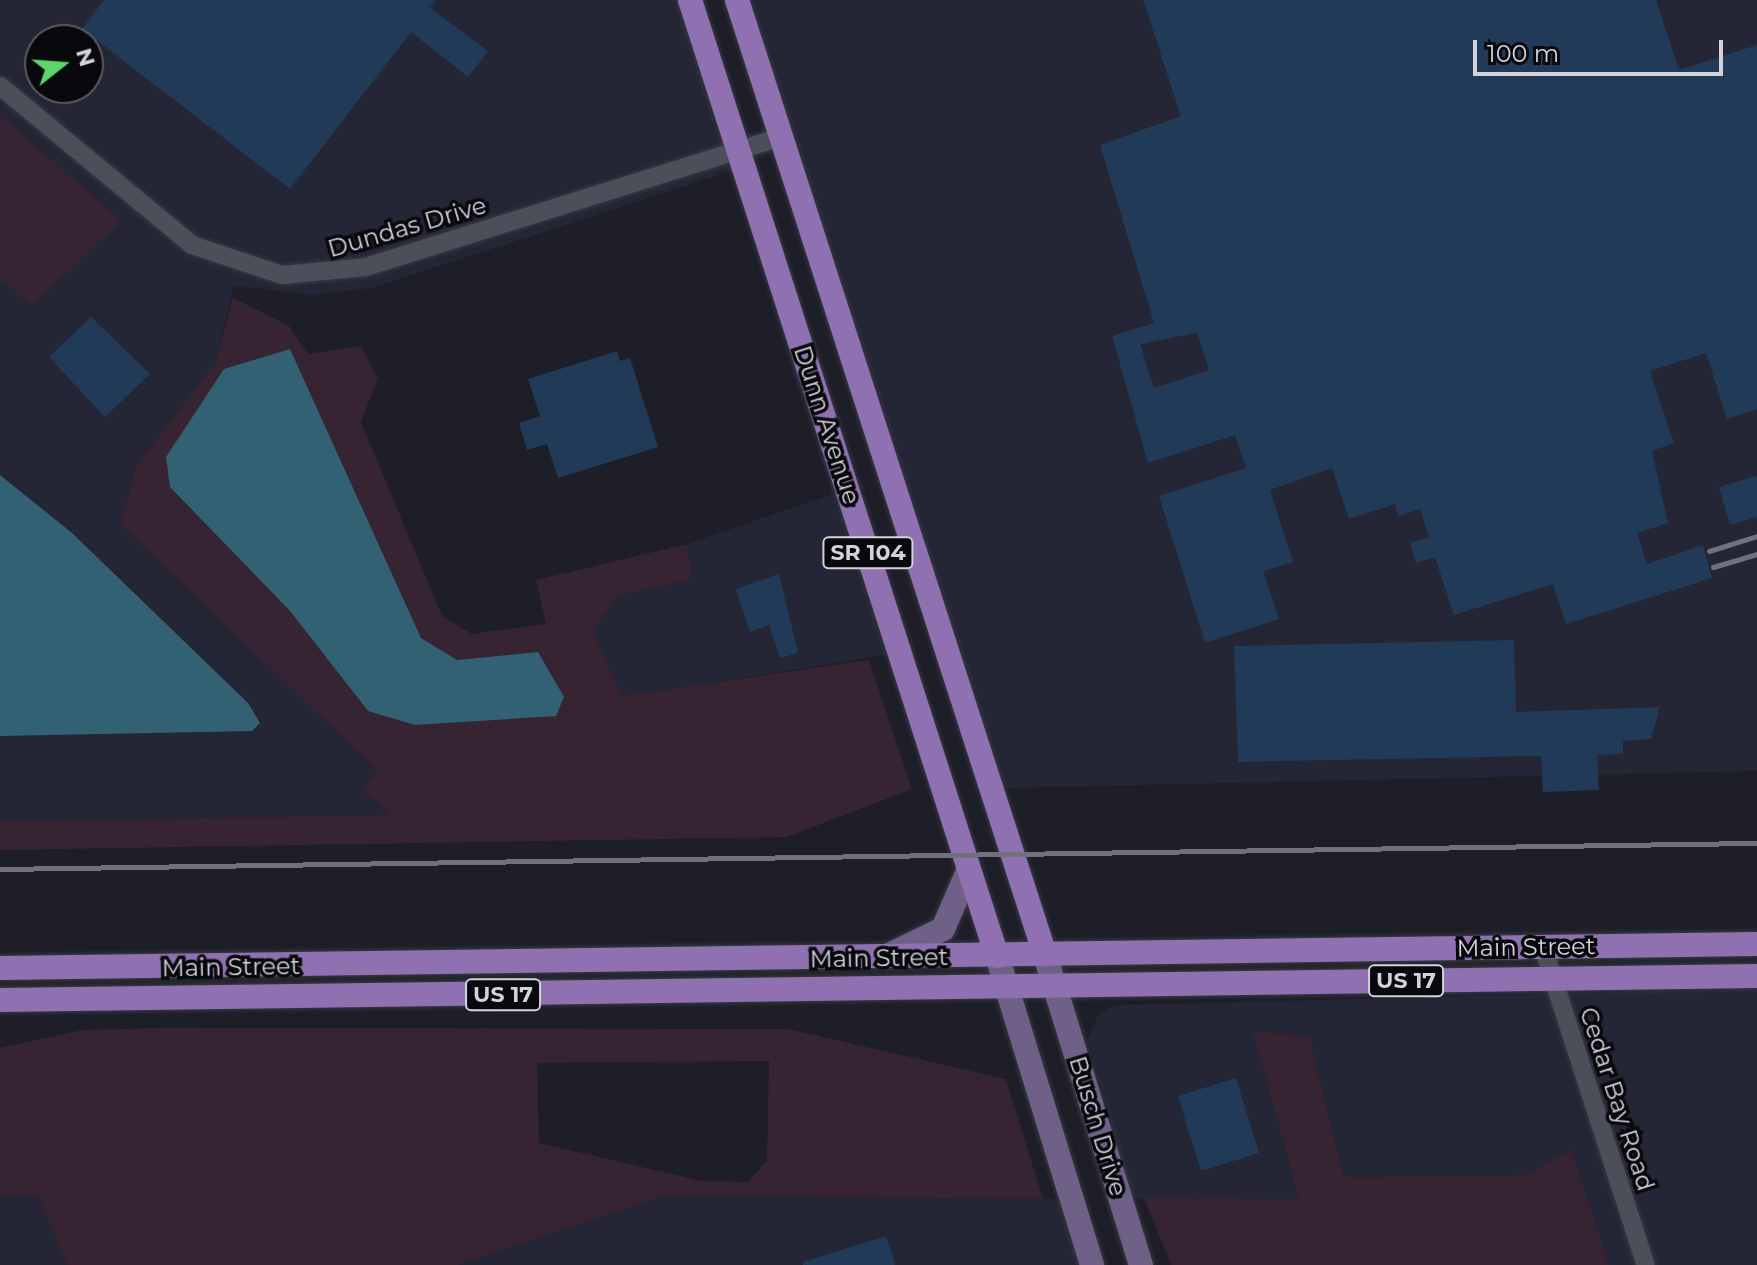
<!DOCTYPE html>
<html>
<head>
<meta charset="utf-8">
<style>
  body { margin:0 }
  #map { position:relative; width:1757px; height:1265px; overflow:hidden; background:#1d1e28; font-family:Montserrat,sans-serif }
  div>[style] { position:absolute }
  .built>* { inset:0; background:#242636 }
  .green>* { inset:0; background:#362433 }
  .water>* { inset:0; background:#326174 }
  .building>* { inset:0; background:#213a57 }
  .roads { filter:drop-shadow(0 0 2px #383941) drop-shadow(0 0 2px #383941) }
  .street>* { height:18px; margin:-9px; padding:0 9px; transform-origin:9px; border-radius:9px; background:#4c4e5a }
  .secondary>* { height:24px; margin:-12px; padding:0 12px; transform-origin:12px; border-radius:12px; background:#6e6086 }
  .primary>* { height:24px; margin:-12px; padding:0 12px; transform-origin:12px; border-radius:12px; background:#8f71b1 }
  .rail>* { height:5px; margin:-2.5px; padding:0 2.5px; transform-origin:2.5px; border-radius:2.5px; background:#707179 }
  span { translate:-50% -50%; white-space:nowrap; text-align:center; line-height:1.15; -webkit-text-stroke:7px #08080d; paint-order:stroke }
  .shield-label span { padding:2px 6px; background:#08080d; border:2px solid; border-radius:6px; -webkit-text-stroke-width:0 }
  .shield-label { font-size:22px; color:#d2d3da; font-weight:700 }
  .street-label { font-size:24px; color:#d2d3da }
  .north { position:absolute; left:24px; top:24px; width:80px; height:80px; box-sizing:border-box; background:#08080d; border:2px solid #59595f; border-radius:50%; rotate:73deg; font-size:22px; font-weight:700; line-height:32px; text-align:center; color:#d2d3da }
  .north::after { content:''; display:block; margin:auto; width:28px; height:36px; background:#5ed56c; clip-path:polygon(50% 0,100% 100%,50% 72%,0 100%) }
  .scale { position:absolute; left:1473px; top:40px; width:250px; height:36px; box-sizing:border-box; border:4px solid #d2d3da; border-top:0; padding-left:10px; font-size:24px; line-height:28px; white-space:nowrap; color:#d2d3da; -webkit-text-stroke:6px #08080d; paint-order:stroke }
</style>
</head>
<body>
<div id="map">
  <div class="built">
    <div style="clip-path:polygon(evenodd,0 0,677px 0,732px 171px,371px 288px,310px 295px,234px 285px,216px 362px,136px 466px,120px 524px,378px 771px,393px 815px,0 821px,0 279px,32px 306px,122px 221px,0 115px,0 0,40px 40px,88px 40px,88px 88px,40px 88px,40px 40px)"></div>
    <div style="clip-path:polygon(750px 0,1757px 0,1757px 771px,1004px 788px)"></div>
    <div style="clip-path:polygon(835px 493px,886px 655px,622px 697px,593px 633px,618px 595px,692px 580px,687px 544px)"></div>
    <div style="clip-path:polygon(1757px 989px,1757px 1265px,1609px 1265px,1571px 1151px,1527px 1175px,1343px 1177px,1310px 1036px,1254px 1031px,1299px 1200px,1133px 1198px,1088px 1039px,1098px 1015px,1116px 1005px)"></div>
    <div style="clip-path:polygon(37px 1195px,67px 1265px,0 1265px,0 1197px)"></div>
    <div style="clip-path:polygon(664px 1196px,1060px 1199px,1080px 1265px,457px 1265px)"></div>
  </div>
  <div class="green">
    <div style="clip-path:polygon(0 115px,122px 221px,32px 306px,0 279px)"></div>
    <div style="clip-path:polygon(evenodd,233px 298px,289px 326px,308px 354px,361px 346px,378px 378px,361px 422px,442px 616px,472px 634px,546px 624px,536px 580px,687px 544px,692px 580px,618px 595px,593px 632px,622px 696px,869px 660px,912px 789px,787px 837px,0 850px,0 821px,392px 815px,362px 789px,378px 771px,120px 524px,136px 466px,216px 362px,233px 298px,290px 350px,421px 638px,457px 660px,538px 652px,368px 711px,290px 611px,224px 369px,290px 350px)"></div>
    <div style="clip-path:polygon(evenodd,164px 1028px,788px 1029px,1006px 1079px,1043px 1199px,664px 1196px,457px 1265px,67px 1265px,37px 1195px,0 1197px,0 1048px,82px 1030px,164px 1028px,769px 1061px,767px 1160px,749px 1182px,702px 1181px,539px 1143px,537px 1063px,769px 1061px)"></div>
    <div style="clip-path:polygon(1253px 1031px,1310px 1036px,1343px 1177px,1526px 1175px,1571px 1150px,1609px 1265px,1171px 1265px,1144px 1198px,1299px 1199px)"></div>
  </div>
  <div class="water">
    <div style="clip-path:polygon(290px 349px,421px 638px,457px 660px,538px 652px,564px 697px,556px 716px,415px 725px,368px 711px,290px 611px,170px 487px,166px 457px,224px 369px)"></div>
    <div style="clip-path:polygon(0 475px,72px 533px,248px 703px,260px 723px,252px 731px,0 736px)"></div>
  </div>
  <div class="building">
    <div style="clip-path:polygon(104px 0,436px 0,430px 8px,488px 51px,468px 77px,411px 32px,290px 189px,82px 29px)"></div>
    <div style="clip-path:polygon(evenodd,1143px 0,1656px 0,1679px 70px,1757px 45px,1757px 409px,1727px 419px,1706px 353px,1650px 371px,1674px 443px,1652px 451px,1668px 523px,1637px 533px,1647px 564px,1703px 545px,1712px 578px,1566px 624px,1553px 584px,1454px 615px,1435px 557px,1416px 563px,1410px 543px,1429px 537px,1420px 509px,1398px 516px,1395px 504px,1349px 519px,1332px 468px,1270px 490px,1293px 562px,1263px 571px,1279px 619px,1205px 643px,1159px 496px,1246px 468px,1235px 435px,1148px 463px,1112px 336px,1154px 323px,1100px 145px,1181px 116px,1143px 0,1197px 333px,1209px 370px,1154px 388px,1140px 344px,1197px 333px)"></div>
    <div style="clip-path:polygon(91px 317px,150px 374px,105px 417px,49px 357px)"></div>
    <div style="clip-path:polygon(617px 351px,620px 361px,630px 358px,658px 447px,558px 478px,547px 444px,527px 450px,519px 423px,540px 416px,528px 379px)"></div>
    <div style="clip-path:polygon(1757px 476px,1757px 517px,1730px 525px,1719px 487px)"></div>
    <div style="clip-path:polygon(779px 574px,798px 653px,780px 658px,769px 625px,750px 632px,736px 589px)"></div>
    <div style="clip-path:polygon(1514px 640px,1516px 712px,1660px 707px,1651px 739px,1623px 741px,1623px 754px,1597px 755px,1599px 790px,1543px 792px,1541px 756px,1238px 762px,1234px 646px)"></div>
    <div style="clip-path:polygon(1236px 1078px,1259px 1153px,1201px 1171px,1178px 1096px)"></div>
    <div style="clip-path:polygon(886px 1236px,895px 1265px,803px 1265px,803px 1262px)"></div>
  </div>
  <div class="roads">
    <div class="street">
      <div style="left:0;top:86px;width:249px;rotate:39.6deg"></div>
      <div style="left:192px;top:245px;width:95px;rotate:18.4deg"></div>
      <div style="left:282px;top:275px;width:84px;rotate:-5.4deg"></div>
      <div style="left:366px;top:267px;width:435px;rotate:-17.4deg"></div>
      <div style="left:1543px;top:947px;width:334px;rotate:72.1deg"></div>
    </div>
    <div class="secondary">
      <div style="left:891px;top:954px;width:58px;rotate:-25.7deg"></div>
      <div style="left:943px;top:929px;width:65px;rotate:-66.6deg"></div>
      <div style="left:1045px;top:955px;width:325px;rotate:72.8deg"></div>
      <div style="left:997px;top:956px;width:323px;rotate:72.9deg"></div>
    </div>
    <div class="primary">
      <div style="left:690px;top:0;width:1004px;rotate:72.2deg"></div>
      <div style="left:737px;top:0;width:1003px;rotate:72.12deg"></div>
      <div style="left:0;top:968px;width:1757px;rotate:-0.78deg"></div>
      <div style="left:0;top:1000px;width:1757px;rotate:-0.78deg"></div>
    </div>
  </div>
  <div class="rail">
    <div style="left:1709px;top:551px;width:50px;rotate:-17.4deg"></div>
    <div style="left:1713px;top:567px;width:46px;rotate:-16.5deg"></div>
    <div style="left:0;top:869px;width:1757px;rotate:-0.85deg"></div>
  </div>
  <div class="shield-label">
    <span style="left:868px;top:553px">SR 104</span>
    <span style="left:1406px;top:981px">US 17</span>
    <span style="left:503px;top:995px">US 17</span>
  </div>
  <div class="street-label">
    <span style="left:407px;top:227px;rotate:-16deg">Dundas Drive</span>
    <span style="left:827px;top:425px;rotate:72deg">Dunn Avenue</span>
    <span style="left:1526px;top:947px;rotate:-1deg">Main Street</span>
    <span style="left:879px;top:958px;rotate:-1deg">Main Street</span>
    <span style="left:231px;top:967px;rotate:-1deg">Main Street</span>
    <span style="left:1617px;top:1099px;rotate:72deg">Cedar Bay Road</span>
    <span style="left:1098px;top:1126px;rotate:73deg">Busch Drive</span>
  </div>
  <div class="north">N</div>
  <div class="scale">100 m</div>
</div>
</body>
</html>
